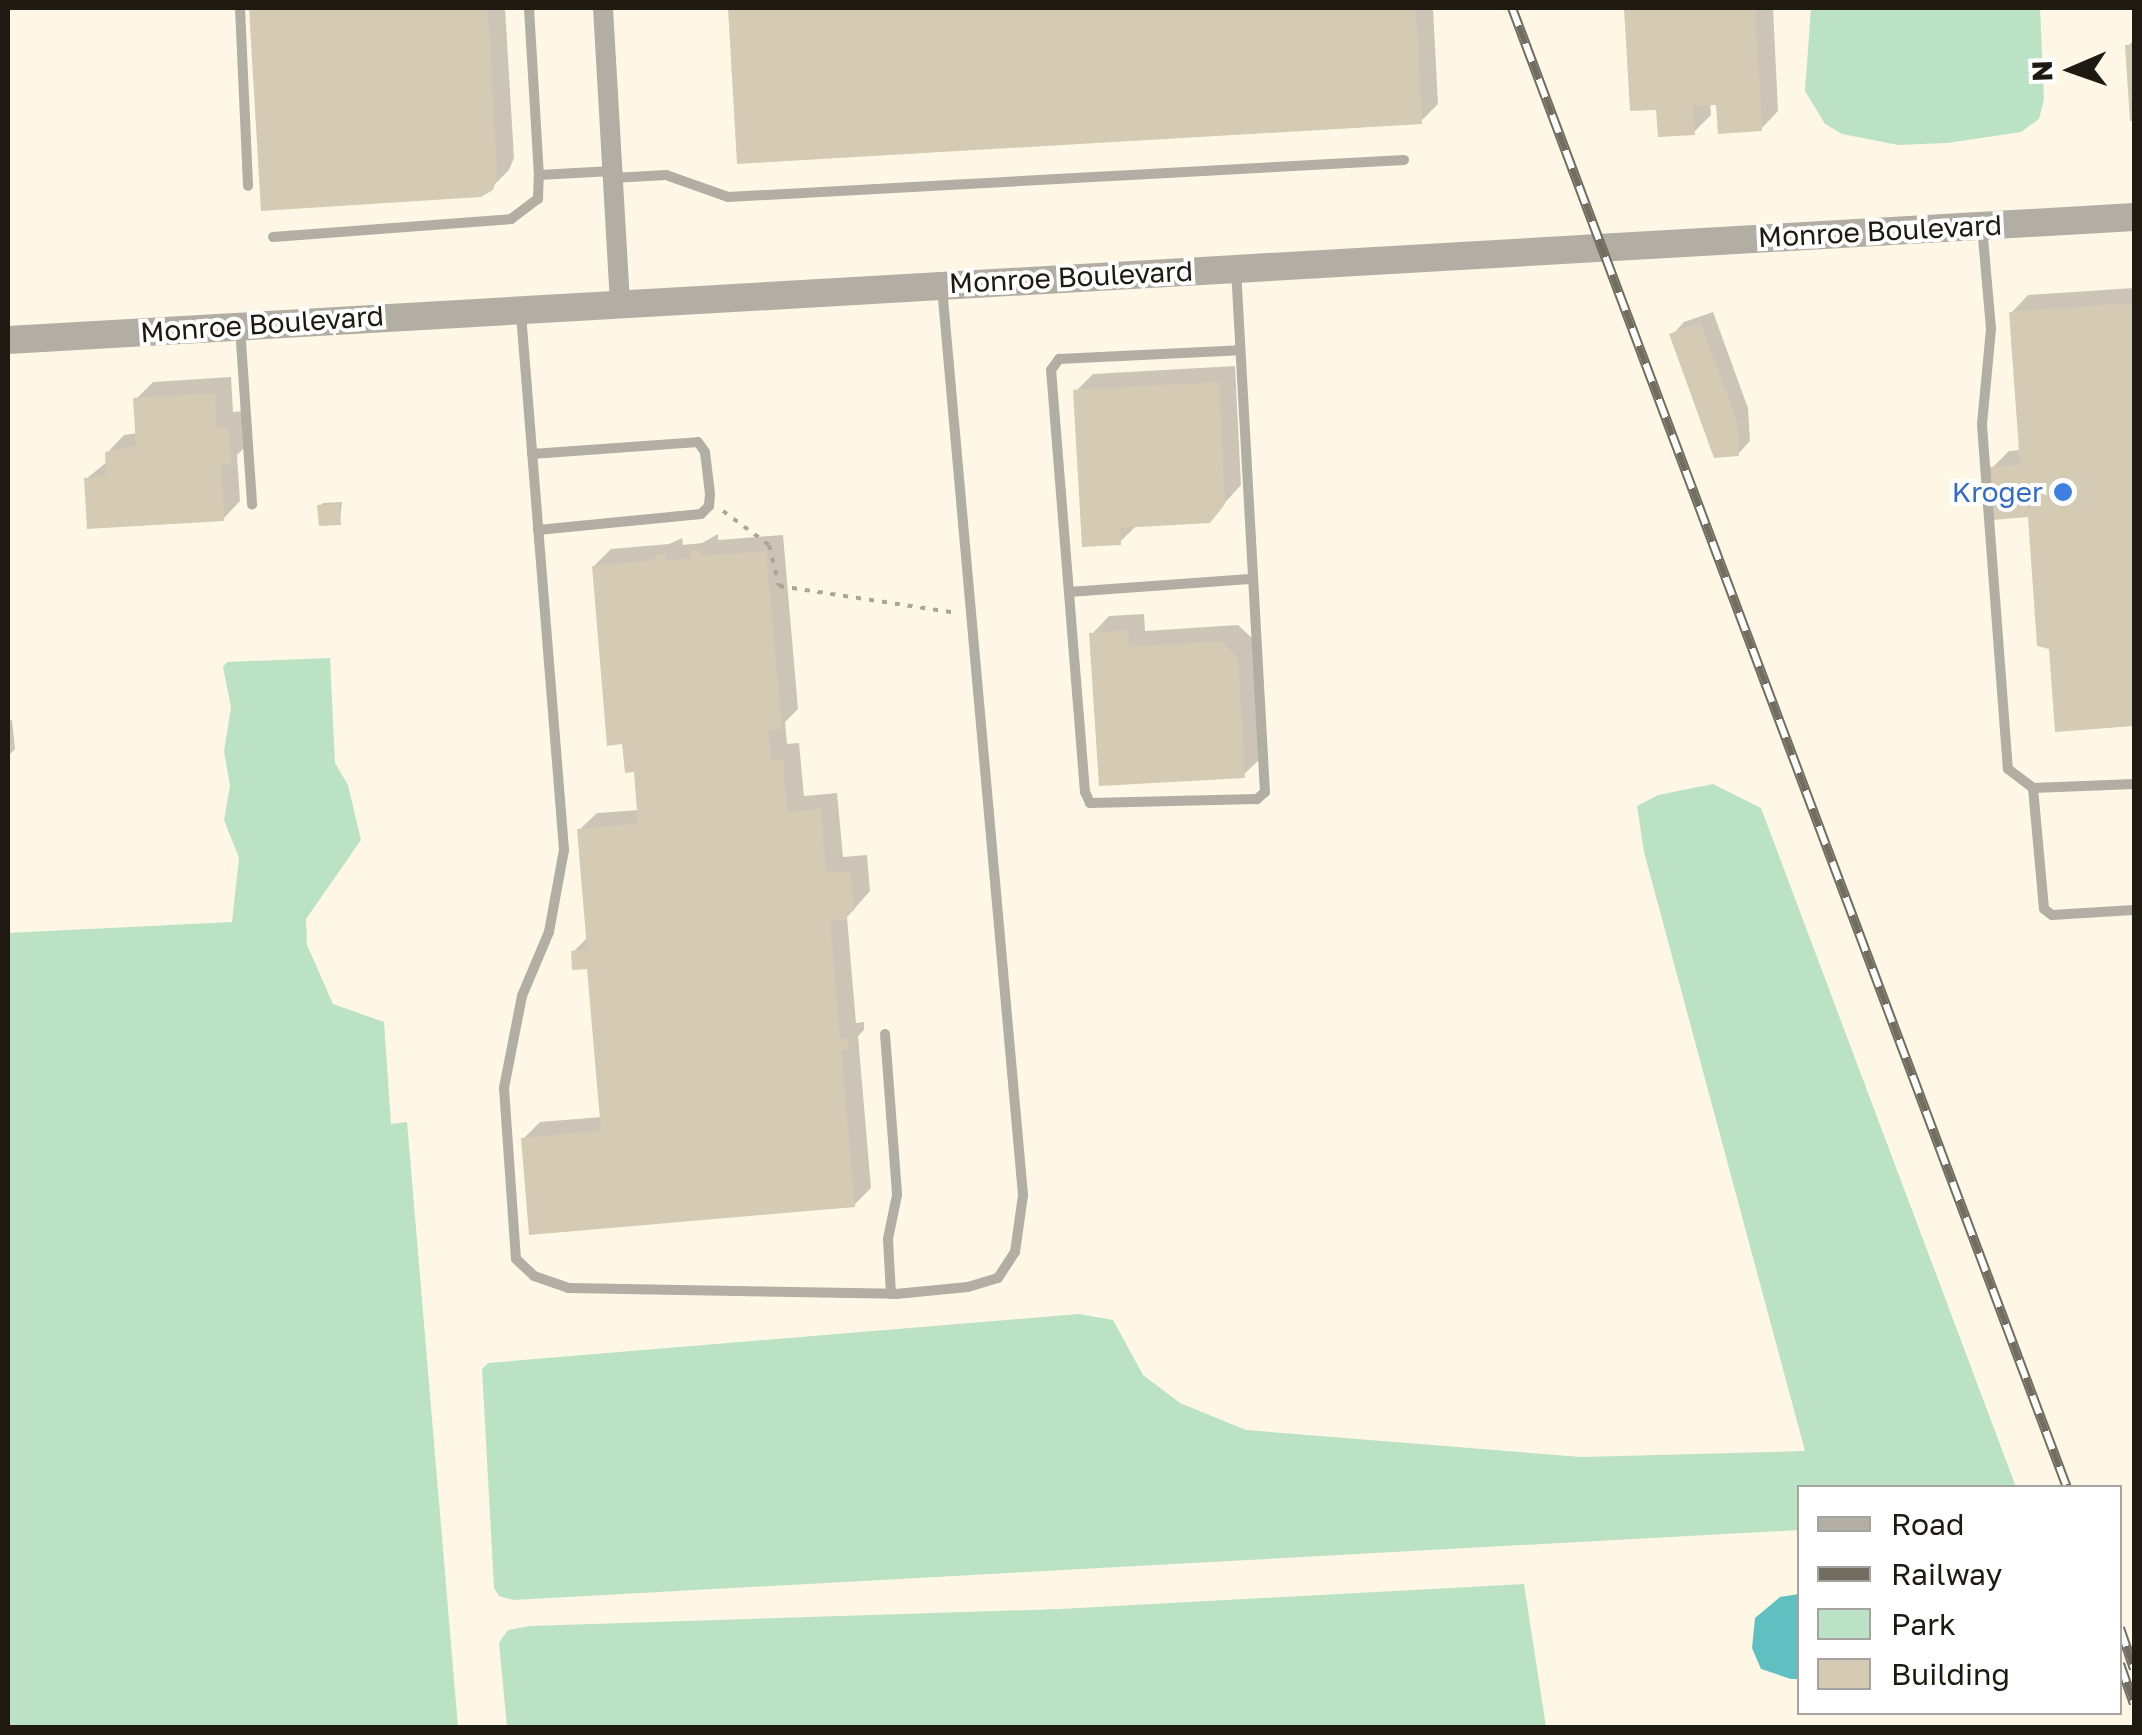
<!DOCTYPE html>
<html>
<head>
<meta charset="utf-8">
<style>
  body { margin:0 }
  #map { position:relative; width:2142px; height:1735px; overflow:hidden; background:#fff7e5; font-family:"Golos Text",sans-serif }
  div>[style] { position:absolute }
  .green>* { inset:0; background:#bbe2c4 }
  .water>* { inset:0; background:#60bfc1 }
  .shadow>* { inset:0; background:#0003 }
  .building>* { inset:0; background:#d5cbb5 }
  .path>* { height:4px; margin-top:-2px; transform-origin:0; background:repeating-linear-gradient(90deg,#aca697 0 5px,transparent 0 13px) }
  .service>* { height:10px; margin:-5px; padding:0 5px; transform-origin:5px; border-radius:5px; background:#b2aea4 }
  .minor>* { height:20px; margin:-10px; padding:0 10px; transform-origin:10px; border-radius:10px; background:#b2aea4 }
  .tertiary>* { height:28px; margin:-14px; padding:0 14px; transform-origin:14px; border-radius:14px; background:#b2aea4 }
  .rail>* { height:10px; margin-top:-5px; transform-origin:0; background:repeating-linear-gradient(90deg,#fff 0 19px,#726d61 0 38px); box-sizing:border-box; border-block:2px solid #726d61 }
  .dots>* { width:28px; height:28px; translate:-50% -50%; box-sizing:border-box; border:5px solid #fff; border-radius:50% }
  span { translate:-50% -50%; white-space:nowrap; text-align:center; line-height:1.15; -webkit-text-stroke:8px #fff; paint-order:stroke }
  .street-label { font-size:28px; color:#1e1a12 }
  .shop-label { font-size:28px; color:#366cbe }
  .right { translate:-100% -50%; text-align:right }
  .frame { position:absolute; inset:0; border:10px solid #1e1a12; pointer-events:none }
  .legend { position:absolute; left:1797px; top:1485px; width:325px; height:230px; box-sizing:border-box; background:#fff; border:2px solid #a5a3a0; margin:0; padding:12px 18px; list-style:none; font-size:30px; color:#1e1a12 }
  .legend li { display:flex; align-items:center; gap:20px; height:50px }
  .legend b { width:50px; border:2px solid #a5a3a0 }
  .north { position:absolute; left:2022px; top:20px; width:100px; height:100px; -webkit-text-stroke:8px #fff; paint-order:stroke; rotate:268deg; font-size:28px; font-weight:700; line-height:40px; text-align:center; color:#1e1a12 }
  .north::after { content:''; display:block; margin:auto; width:35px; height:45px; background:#1e1a12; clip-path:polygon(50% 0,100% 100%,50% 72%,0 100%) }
</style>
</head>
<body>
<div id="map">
  <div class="green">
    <div style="clip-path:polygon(1811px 8px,2040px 8px,2044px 99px,2039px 119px,2021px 132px,1947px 143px,1898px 145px,1842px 134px,1825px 124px,1805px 91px)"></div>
    <div style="clip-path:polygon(330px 658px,335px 763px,348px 785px,361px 840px,306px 919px,307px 945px,333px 1004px,384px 1022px,391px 1124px,407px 1122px,458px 1727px,8px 1727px,8px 933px,232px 922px,239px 858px,224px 820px,230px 786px,224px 751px,231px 707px,223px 667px,227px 662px)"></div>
    <div style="clip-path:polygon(1713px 784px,1761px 808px,2016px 1487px,1800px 1488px,1799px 1530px,513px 1600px,499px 1596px,494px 1588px,482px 1369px,488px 1363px,1079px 1314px,1113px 1320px,1143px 1375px,1180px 1403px,1246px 1430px,1581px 1457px,1805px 1451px,1644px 852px,1637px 806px,1658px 795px)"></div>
    <div style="clip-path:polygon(1524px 1584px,1546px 1727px,507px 1727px,499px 1643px,508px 1630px,530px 1626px,1060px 1609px)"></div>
  </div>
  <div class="water">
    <div style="clip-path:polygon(1799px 1594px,1799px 1679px,1791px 1679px,1761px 1669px,1752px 1648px,1755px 1618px,1780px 1597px)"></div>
  </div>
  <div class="shadow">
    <div style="clip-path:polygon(251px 8px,505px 8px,514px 158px,509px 170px,491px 188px,263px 208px)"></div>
    <div style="clip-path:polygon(731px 8px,1433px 8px,1438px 104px,1420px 122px,739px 161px)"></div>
    <div style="clip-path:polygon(1626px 8px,1773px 8px,1778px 111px,1761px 129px,1719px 102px,1710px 103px,1711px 115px,1694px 132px,1658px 107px,1632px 108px)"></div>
    <div style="clip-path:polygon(2134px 40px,2134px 119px,2133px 119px,2128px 46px)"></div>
    <div style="clip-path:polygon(2134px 288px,2134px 723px,2057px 729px,2051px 647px,2031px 515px,1992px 468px,2009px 451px,2021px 450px,2011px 313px,2028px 295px)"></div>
    <div style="clip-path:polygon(1713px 312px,1748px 408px,1750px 441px,1738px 454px,1672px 335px,1684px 322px)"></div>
    <div style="clip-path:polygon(1235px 366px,1241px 485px,1209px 520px,1138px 524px,1120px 542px,1076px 391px,1093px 374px)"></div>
    <div style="clip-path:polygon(231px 377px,233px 412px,246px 411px,247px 445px,237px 455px,240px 501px,223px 519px,86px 479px,108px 461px,107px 453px,124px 435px,138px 433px,136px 399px,153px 382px)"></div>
    <div style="clip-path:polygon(342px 502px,340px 522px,320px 506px,323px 503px)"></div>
    <div style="clip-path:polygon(718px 534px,718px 540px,783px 535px,798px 709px,785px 722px,787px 744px,799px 743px,804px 796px,837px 793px,843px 857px,867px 855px,870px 891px,847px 917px,856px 1023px,864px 1022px,864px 1030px,858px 1036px,871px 1188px,854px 1205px,523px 1139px,540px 1122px,602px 1117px,589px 966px,573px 952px,588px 937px,579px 830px,597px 813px,640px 810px,636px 770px,624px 742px,594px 566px,611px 549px,669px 544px,682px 538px,683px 545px,702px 543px)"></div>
    <div style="clip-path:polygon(1144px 614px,1145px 631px,1238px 625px,1254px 640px,1261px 758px,1243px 775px,1092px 634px,1109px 616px)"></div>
    <div style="clip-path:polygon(12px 720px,15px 749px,8px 756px,8px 721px)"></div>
  </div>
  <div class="building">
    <div style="clip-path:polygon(249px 8px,488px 8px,497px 177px,493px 190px,481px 197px,261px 211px)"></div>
    <div style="clip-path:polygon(728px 8px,1416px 8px,1422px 124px,737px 164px)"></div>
    <div style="clip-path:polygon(1624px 8px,1755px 8px,1762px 131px,1718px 134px,1716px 105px,1693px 106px,1695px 135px,1658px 137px,1656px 110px,1630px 111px)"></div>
    <div style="clip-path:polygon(2125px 45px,2134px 45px,2134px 121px,2130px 121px)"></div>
    <div style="clip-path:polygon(2134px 303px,2134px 726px,2055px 732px,2049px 649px,2037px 646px,2028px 517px,1993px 520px,1989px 467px,2020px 465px,2009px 312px)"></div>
    <div style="clip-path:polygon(1700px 322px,1737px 421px,1739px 456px,1714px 458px,1669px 334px)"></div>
    <div style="clip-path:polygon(1219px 382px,1225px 504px,1210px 523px,1120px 528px,1121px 545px,1082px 547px,1073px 390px)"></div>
    <div style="clip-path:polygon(215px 393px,217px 428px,229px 427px,231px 464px,221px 465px,224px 521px,87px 529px,84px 478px,106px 476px,105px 452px,136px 446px,133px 398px)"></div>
    <div style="clip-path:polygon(339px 504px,341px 525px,319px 526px,317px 505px)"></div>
    <div style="clip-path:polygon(701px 550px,702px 556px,766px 551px,782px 729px,768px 730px,771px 760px,783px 759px,787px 812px,821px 809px,826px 873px,850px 871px,854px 911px,847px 911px,847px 920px,830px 921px,840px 1039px,847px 1038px,848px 1049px,841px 1050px,855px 1207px,529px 1235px,521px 1138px,601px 1131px,587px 969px,572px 970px,571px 951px,587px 949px,577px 829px,638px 824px,634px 772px,625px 773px,622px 744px,607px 746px,592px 566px,655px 560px,655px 555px,666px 554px,667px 561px,691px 558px,690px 551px)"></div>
    <div style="clip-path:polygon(1128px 630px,1129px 647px,1221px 641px,1238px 658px,1245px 778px,1099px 786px,1089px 633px)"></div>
  </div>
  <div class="path">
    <div style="left:723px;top:511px;width:57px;rotate:36.5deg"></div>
    <div style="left:769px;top:545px;width:42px;rotate:76.3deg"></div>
    <div style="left:779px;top:586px;width:180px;rotate:8.6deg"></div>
  </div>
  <div class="service">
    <div style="left:240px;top:8px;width:178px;rotate:87.4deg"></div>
    <div style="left:529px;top:8px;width:167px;rotate:86.6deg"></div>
    <div style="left:539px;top:175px;width:73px;rotate:-3.1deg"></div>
    <div style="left:613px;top:178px;width:53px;rotate:-3.2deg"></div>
    <div style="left:666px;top:175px;width:66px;rotate:19.5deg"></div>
    <div style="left:728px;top:197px;width:677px;rotate:-3.13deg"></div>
    <div style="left:1982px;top:226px;width:103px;rotate:85deg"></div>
    <div style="left:1991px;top:329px;width:96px;rotate:95.4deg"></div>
    <div style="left:1982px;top:425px;width:345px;rotate:85.7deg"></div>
    <div style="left:2008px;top:769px;width:31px;rotate:37deg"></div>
    <div style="left:2033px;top:788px;width:101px;rotate:-2.3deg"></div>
    <div style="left:273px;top:237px;width:239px;rotate:-4.3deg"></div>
    <div style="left:511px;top:219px;width:34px;rotate:-37deg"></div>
    <div style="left:538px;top:199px;width:24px;rotate:-88deg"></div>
    <div style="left:1236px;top:269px;width:524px;rotate:86.83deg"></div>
    <div style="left:1265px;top:792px;width:11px;rotate:139deg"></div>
    <div style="left:1257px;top:799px;width:167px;rotate:178.6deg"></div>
    <div style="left:1090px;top:803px;width:12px;rotate:-114deg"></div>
    <div style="left:1085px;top:792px;width:423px;rotate:-94.6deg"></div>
    <div style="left:1051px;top:370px;width:14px;rotate:-54deg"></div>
    <div style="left:1059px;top:359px;width:181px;rotate:-2.8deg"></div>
    <div style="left:521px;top:314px;width:538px;rotate:85.41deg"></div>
    <div style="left:564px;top:850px;width:83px;rotate:100.4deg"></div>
    <div style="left:549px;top:932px;width:69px;rotate:112.9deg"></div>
    <div style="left:522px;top:996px;width:94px;rotate:101.1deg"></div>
    <div style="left:504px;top:1088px;width:171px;rotate:86deg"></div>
    <div style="left:516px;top:1259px;width:25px;rotate:43deg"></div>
    <div style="left:534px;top:1276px;width:36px;rotate:19deg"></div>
    <div style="left:568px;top:1288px;width:328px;rotate:1deg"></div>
    <div style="left:896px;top:1294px;width:72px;rotate:-5.6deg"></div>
    <div style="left:968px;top:1287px;width:31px;rotate:-17deg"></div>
    <div style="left:998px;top:1278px;width:31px;rotate:-57deg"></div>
    <div style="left:1015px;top:1252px;width:58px;rotate:-82deg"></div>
    <div style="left:1023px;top:1195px;width:911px;rotate:-95.1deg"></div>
    <div style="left:240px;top:327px;width:178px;rotate:86.1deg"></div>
    <div style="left:532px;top:454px;width:166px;rotate:-4.1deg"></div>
    <div style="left:698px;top:442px;width:12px;rotate:55deg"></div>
    <div style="left:705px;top:452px;width:42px;rotate:83.2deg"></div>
    <div style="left:710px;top:494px;width:12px;rotate:95deg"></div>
    <div style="left:709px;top:506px;width:11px;rotate:135deg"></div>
    <div style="left:701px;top:514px;width:164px;rotate:174.4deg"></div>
    <div style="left:1069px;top:592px;width:181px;rotate:-4.1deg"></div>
    <div style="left:2033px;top:788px;width:121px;rotate:84.8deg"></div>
    <div style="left:2044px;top:909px;width:10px;rotate:37deg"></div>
    <div style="left:2052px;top:915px;width:82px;rotate:-3.5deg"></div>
    <div style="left:885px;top:1034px;width:161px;rotate:85.7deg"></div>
    <div style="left:897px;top:1195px;width:45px;rotate:101.6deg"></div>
    <div style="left:888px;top:1239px;width:55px;rotate:86.9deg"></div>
  </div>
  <div class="minor">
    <div style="left:603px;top:8px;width:294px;rotate:86.7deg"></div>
  </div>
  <div class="tertiary">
    <div style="left:8px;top:340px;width:2130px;rotate:-3.31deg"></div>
  </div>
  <div class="rail">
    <div style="left:1512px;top:8px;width:1581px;rotate:69.44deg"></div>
    <div style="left:2120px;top:1628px;width:43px;rotate:71.1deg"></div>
    <div style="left:2120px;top:1664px;width:42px;rotate:70.7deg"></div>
  </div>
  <div class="dots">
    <div style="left:2063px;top:492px;background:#3f7fe0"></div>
  </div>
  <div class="street-label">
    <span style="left:1880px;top:231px;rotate:-3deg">Monroe Boulevard</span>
    <span style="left:1071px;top:277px;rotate:-3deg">Monroe Boulevard</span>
    <span style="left:262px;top:324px;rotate:-4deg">Monroe Boulevard</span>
  </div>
  <div class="shop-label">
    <span class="right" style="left:2043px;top:492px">Kroger</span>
  </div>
  <div class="frame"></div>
  <ul class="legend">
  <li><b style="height:12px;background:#b2aea4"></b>Road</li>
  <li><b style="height:12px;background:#726d61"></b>Railway</li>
  <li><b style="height:28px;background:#bbe2c4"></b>Park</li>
  <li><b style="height:28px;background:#d5cbb5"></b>Building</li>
  </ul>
  <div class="north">N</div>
</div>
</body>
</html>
